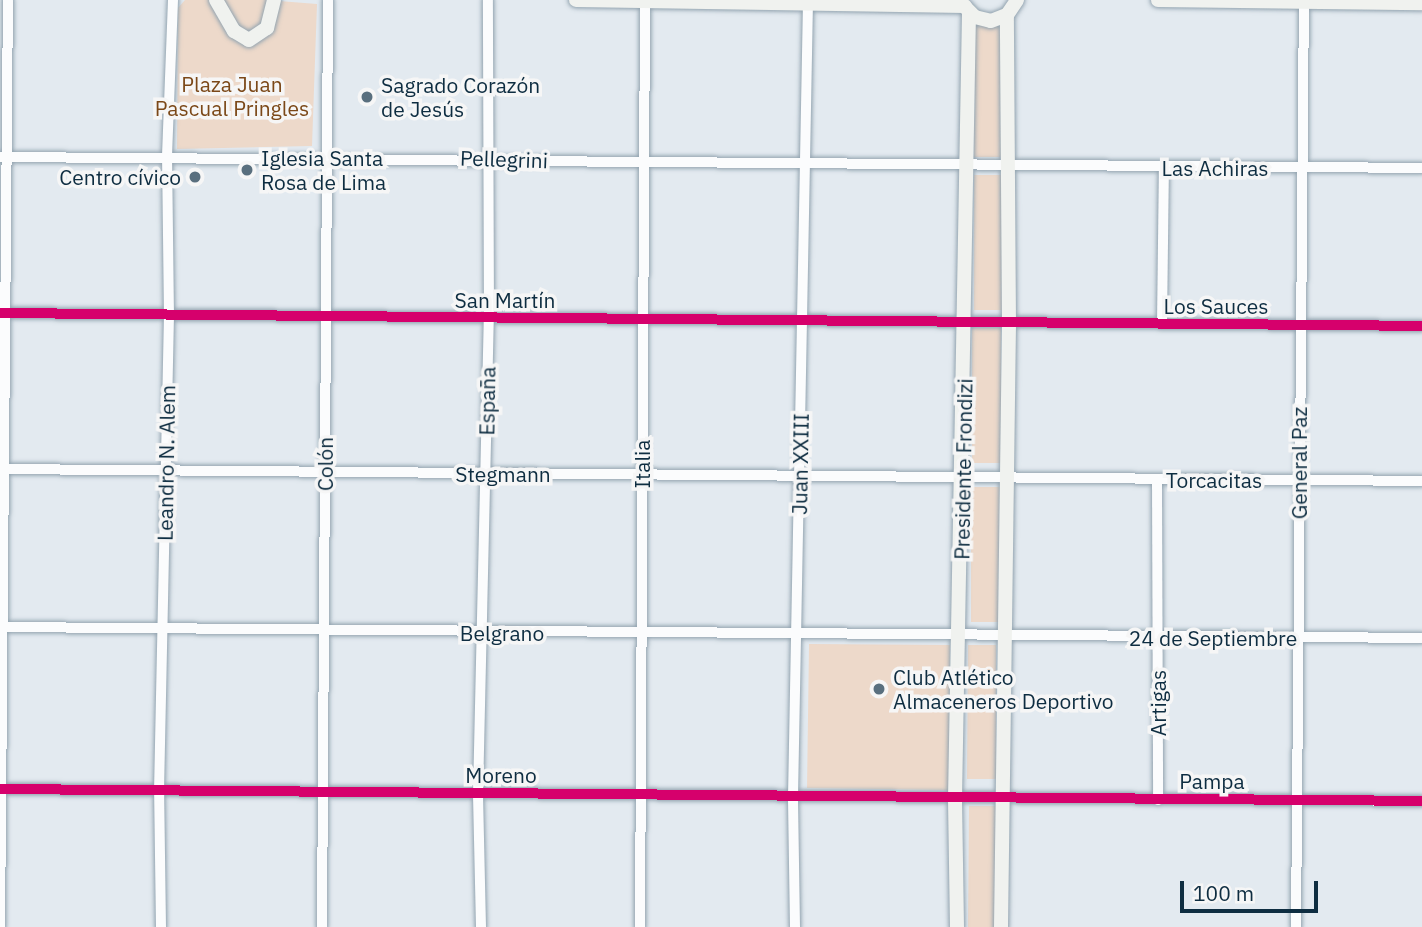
<!DOCTYPE html>
<html>
<head>
<meta charset="utf-8">
<style>
  body { margin:0 }
  #map { position:relative; width:1422px; height:927px; overflow:hidden; background:#e3eaf0; font-family:"IBM Plex Sans",sans-serif }
  div>[style] { position:absolute }
  .green>* { inset:0; background:#edd9ca }
  .roads { filter:drop-shadow(0 0 2px #93a4b0) drop-shadow(0 0 2px #93a4b0) }
  .street>* { height:10px; margin:-5px; padding:0 5px; transform-origin:5px; border-radius:5px; background:#fbfcfd }
  .secondary>* { height:14px; margin:-7px; padding:0 7px; transform-origin:7px; border-radius:7px; background:#f0f2ef }
  .cycleway>* { height:10px; margin:-5px; padding:0 5px; transform-origin:5px; border-radius:5px; background:#d6006c }
  .dots>* { width:19px; height:19px; translate:-50% -50%; box-sizing:border-box; border:4px solid #f6f6f6; border-radius:50% }
  span { translate:-50% -50%; white-space:nowrap; text-align:center; line-height:1.15; -webkit-text-stroke:7px #f6f6f6; paint-order:stroke }
  .park-label { font-size:21px; color:#7b4818 }
  .poi-label { font-size:21px; color:#0e2d41 }
  .left { translate:0 -50%; text-align:left }
  .right { translate:-100% -50%; text-align:right }
  .street-label { font-size:21px; color:#0e2d41 }
  .scale { position:absolute; left:1180px; top:881px; width:138px; height:32px; box-sizing:border-box; border:4px solid #0e2d41; border-top:0; padding-left:9px; font-size:21px; line-height:24px; white-space:nowrap; color:#0e2d41; -webkit-text-stroke:5px #f6f6f6; paint-order:stroke }
</style>
</head>
<body>
<div id="map">
  <div class="green">
    <div style="clip-path:polygon(185px 0,210px 0,250px 43px,279px 1px,317px 4px,312px 146px,177px 149px,178px 8px)"></div>
    <div style="clip-path:polygon(220px 0,269px 0,264px 25px,244px 35px)"></div>
    <div style="clip-path:polygon(975px 22px,1003px 22px,1003px 157px,974px 157px)"></div>
    <div style="clip-path:polygon(974px 175px,1003px 175px,1003px 310px,974px 310px)"></div>
    <div style="clip-path:polygon(972px 328px,1001px 328px,1001px 463px,972px 463px)"></div>
    <div style="clip-path:polygon(971px 487px,1000px 487px,1000px 622px,971px 622px)"></div>
    <div style="clip-path:polygon(809px 644px,950px 645px,949px 790px,807px 788px)"></div>
    <div style="clip-path:polygon(968px 645px,996px 645px,996px 779px,967px 779px)"></div>
    <div style="clip-path:polygon(969px 806px,997px 806px,997px 927px,968px 927px)"></div>
  </div>
  <div class="roads">
    <div class="street">
      <div style="left:0;top:157px;width:1422px;rotate:0.44deg"></div>
      <div style="left:0;top:313px;width:1422px;rotate:0.52deg"></div>
      <div style="left:1162px;top:324px;width:156px;rotate:-89.3deg"></div>
      <div style="left:0;top:469px;width:1422px;rotate:0.48deg"></div>
      <div style="left:1157px;top:480px;width:320px;rotate:89.8deg"></div>
      <div style="left:0;top:627px;width:1422px;rotate:0.44deg"></div>
      <div style="left:0;top:789px;width:1422px;rotate:0.48deg"></div>
      <div style="left:0;top:927px;width:927px;rotate:-89.51deg"></div>
      <div style="left:161px;top:927px;width:135px;rotate:-90.8deg"></div>
      <div style="left:159px;top:792px;width:475px;rotate:-88.8deg"></div>
      <div style="left:169px;top:317px;width:161px;rotate:-90.7deg"></div>
      <div style="left:167px;top:156px;width:156px;rotate:-87.8deg"></div>
      <div style="left:322px;top:927px;width:927px;rotate:-89.63deg"></div>
      <div style="left:481px;top:927px;width:133px;rotate:-91.3deg"></div>
      <div style="left:478px;top:794px;width:475px;rotate:-88.7deg"></div>
      <div style="left:489px;top:319px;width:319px;rotate:-90.2deg"></div>
      <div style="left:640px;top:927px;width:927px;rotate:-89.69deg"></div>
      <div style="left:795px;top:927px;width:130px;rotate:-90.9deg"></div>
      <div style="left:793px;top:797px;width:796px;rotate:-88.92deg"></div>
      <div style="left:1296px;top:927px;width:927px;rotate:-89.51deg"></div>
    </div>
    <div class="secondary">
      <div style="left:216px;top:0;width:36px;rotate:60deg"></div>
      <div style="left:234px;top:31px;width:17px;rotate:31deg"></div>
      <div style="left:249px;top:40px;width:22px;rotate:-34deg"></div>
      <div style="left:267px;top:28px;width:29px;rotate:-76deg"></div>
      <div style="left:576px;top:0;width:389px;rotate:0.9deg"></div>
      <div style="left:1158px;top:0;width:264px;rotate:0.7deg"></div>
      <div style="left:966px;top:8px;width:13px;rotate:45deg"></div>
      <div style="left:975px;top:17px;width:16px;rotate:14deg"></div>
      <div style="left:991px;top:21px;width:17px;rotate:-21deg"></div>
      <div style="left:1007px;top:15px;width:18px;rotate:-56deg"></div>
      <div style="left:957px;top:927px;width:128px;rotate:-90.9deg"></div>
      <div style="left:955px;top:799px;width:787px;rotate:-88.98deg"></div>
      <div style="left:1001px;top:927px;width:604px;rotate:-89.24deg"></div>
      <div style="left:1009px;top:323px;width:308px;rotate:-90.4deg"></div>
    </div>
  </div>
  <div class="cycleway">
    <div style="left:0;top:313px;width:1422px;rotate:0.52deg"></div>
    <div style="left:0;top:789px;width:1422px;rotate:0.48deg"></div>
  </div>
  <div class="dots">
    <div style="left:367px;top:97px;background:#596f7e"></div>
    <div style="left:247px;top:170px;background:#596f7e"></div>
    <div style="left:195px;top:177px;background:#596f7e"></div>
    <div style="left:879px;top:689px;background:#596f7e"></div>
  </div>
  <div class="park-label">
    <span style="left:232px;top:96px">Plaza Juan<br>Pascual Pringles</span>
  </div>
  <div class="poi-label">
    <span class="left" style="left:381px;top:97px">Sagrado Corazón<br>de Jesús</span>
    <span class="left" style="left:261px;top:170px">Iglesia Santa<br>Rosa de Lima</span>
    <span class="right" style="left:181px;top:177px">Centro cívico</span>
    <span class="left" style="left:893px;top:689px">Club Atlético<br>Almaceneros Deportivo</span>
  </div>
  <div class="street-label">
    <span style="left:504px;top:159px;rotate:2deg">Pellegrini</span>
    <span style="left:1215px;top:168px">Las Achiras</span>
    <span style="left:505px;top:300px">San Martín</span>
    <span style="left:1216px;top:306px">Los Sauces</span>
    <span style="left:487px;top:401px;rotate:-89deg">España</span>
    <span style="left:166px;top:463px;rotate:-89deg">Leandro N. Alem</span>
    <span style="left:1299px;top:463px;rotate:-90deg">General Paz</span>
    <span style="left:325px;top:464px;rotate:-90deg">Colón</span>
    <span style="left:642px;top:464px;rotate:-90deg">Italia</span>
    <span style="left:800px;top:464px;rotate:-89deg">Juan XXIII</span>
    <span style="left:963px;top:469px;rotate:-89deg">Presidente Frondizi</span>
    <span style="left:503px;top:474px">Stegmann</span>
    <span style="left:1214px;top:480px">Torcacitas</span>
    <span style="left:502px;top:633px">Belgrano</span>
    <span style="left:1213px;top:638px">24 de Septiembre</span>
    <span style="left:1158px;top:703px;rotate:-90deg">Artigas</span>
    <span style="left:501px;top:775px">Moreno</span>
    <span style="left:1212px;top:781px">Pampa</span>
  </div>
  <div class="scale">100 m</div>
</div>
</body>
</html>
